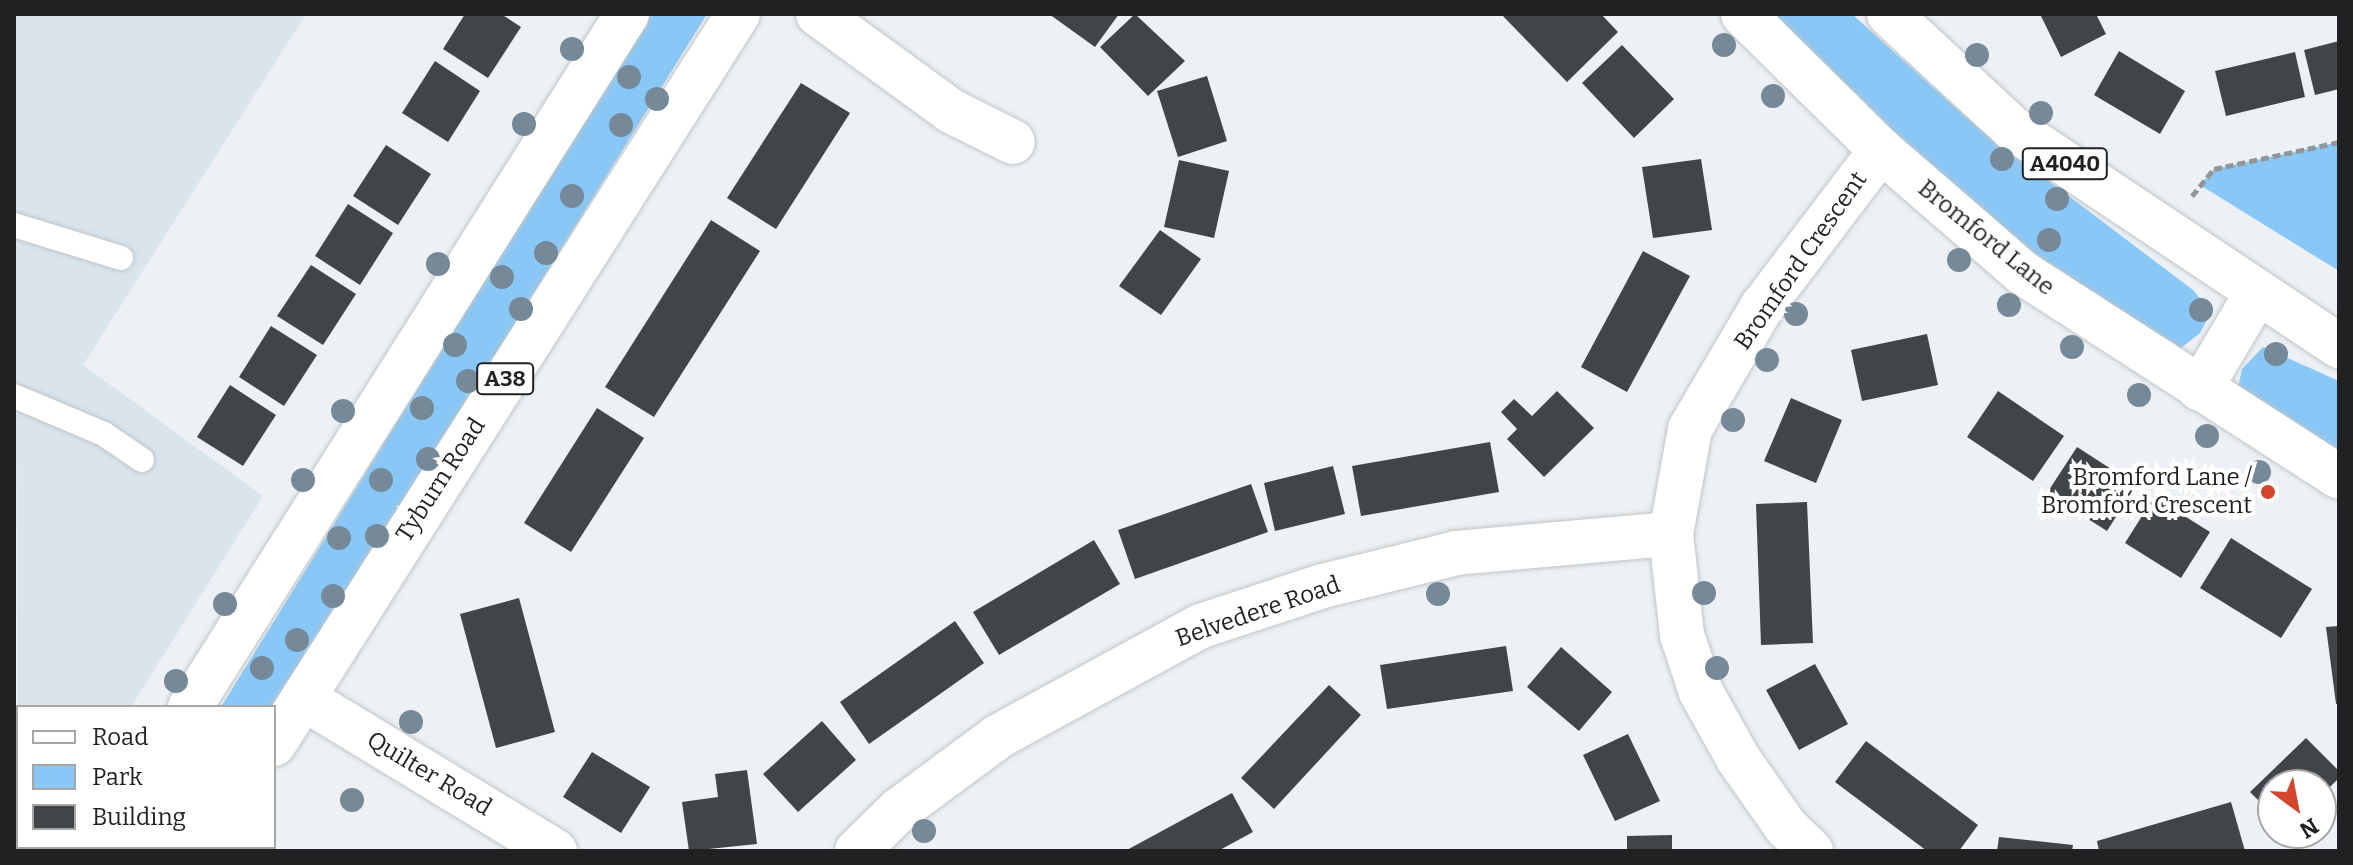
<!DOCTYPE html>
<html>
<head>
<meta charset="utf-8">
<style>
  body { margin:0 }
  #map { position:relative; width:2353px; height:865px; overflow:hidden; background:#edf1f5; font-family:Bitter,serif }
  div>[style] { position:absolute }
  .built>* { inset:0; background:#d9e4ec }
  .green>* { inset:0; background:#89c7f6 }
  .building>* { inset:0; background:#414547 }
  .path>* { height:5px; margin-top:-2.5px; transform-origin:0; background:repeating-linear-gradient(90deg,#939699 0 8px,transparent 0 12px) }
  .roads { filter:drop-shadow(0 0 2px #c0c5c8) drop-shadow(0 0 2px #c0c5c8) }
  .lane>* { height:24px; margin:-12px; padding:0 12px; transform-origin:12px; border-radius:12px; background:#fff }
  .street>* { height:44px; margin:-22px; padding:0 22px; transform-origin:22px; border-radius:22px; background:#fff }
  .primary>* { height:44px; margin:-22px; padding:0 22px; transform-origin:22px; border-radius:22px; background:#fff }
  .highway>* { height:44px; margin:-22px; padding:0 22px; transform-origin:22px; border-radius:22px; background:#fff }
  .trees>* { width:24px; height:24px; margin:-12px; border-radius:50%; background:#758998 }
  .dots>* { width:22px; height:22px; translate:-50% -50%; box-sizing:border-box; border:4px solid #fff; border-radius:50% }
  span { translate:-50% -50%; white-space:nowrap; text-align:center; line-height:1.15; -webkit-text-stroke:8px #fff; paint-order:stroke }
  .shield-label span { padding:2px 6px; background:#fff; border:2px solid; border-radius:6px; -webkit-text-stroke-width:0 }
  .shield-label { font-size:22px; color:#1f2122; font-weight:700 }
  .street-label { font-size:24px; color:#1f2122 }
  .poi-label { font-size:24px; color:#1f2122 }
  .right { translate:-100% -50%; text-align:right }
  .frame { position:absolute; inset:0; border:16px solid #1f2122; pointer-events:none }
  .legend { position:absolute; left:16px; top:705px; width:260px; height:144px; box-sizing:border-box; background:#fff; border:2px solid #a5a6a7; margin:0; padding:10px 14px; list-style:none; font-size:24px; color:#1f2122 }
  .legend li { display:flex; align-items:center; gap:16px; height:40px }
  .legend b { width:40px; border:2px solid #a5a6a7 }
  .north { position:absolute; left:2257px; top:769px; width:80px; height:80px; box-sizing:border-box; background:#fff; border:2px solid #a5a6a7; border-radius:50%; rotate:148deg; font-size:22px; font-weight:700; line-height:32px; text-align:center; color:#1f2122 }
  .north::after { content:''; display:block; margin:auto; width:28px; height:36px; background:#d2462e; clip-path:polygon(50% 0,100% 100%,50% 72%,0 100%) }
</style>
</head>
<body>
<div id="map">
  <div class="built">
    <div style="clip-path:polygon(14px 14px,306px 14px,83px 365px,263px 496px,131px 707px,18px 707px,18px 817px)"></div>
  </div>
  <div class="green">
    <div style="clip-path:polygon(649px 14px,707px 14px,274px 712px,274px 707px,221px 707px)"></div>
    <div style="clip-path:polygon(1766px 14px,1852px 14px,1976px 126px,2193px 290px,2211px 312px,2200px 333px,2181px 348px,2044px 262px,1811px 65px)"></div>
    <div style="clip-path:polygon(2339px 142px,2339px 271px,2200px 185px,2214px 169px)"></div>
    <div style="clip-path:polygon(2263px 347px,2339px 381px,2339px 454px,2238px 388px,2242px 369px)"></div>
  </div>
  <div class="building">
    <div style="clip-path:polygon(465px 14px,501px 14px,521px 27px,488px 78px,443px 49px)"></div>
    <div style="clip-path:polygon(1049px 14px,1119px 14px,1095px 47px)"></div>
    <div style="clip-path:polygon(1135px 14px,1185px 61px,1148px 96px,1100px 47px)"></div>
    <div style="clip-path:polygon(1501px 14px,1601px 14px,1618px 32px,1567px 82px)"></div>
    <div style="clip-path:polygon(2040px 14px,2096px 14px,2106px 34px,2061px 57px)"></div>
    <div style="clip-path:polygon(2339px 41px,2339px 89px,2315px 95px,2304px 50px)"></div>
    <div style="clip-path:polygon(1622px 45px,1674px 99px,1634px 138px,1582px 83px)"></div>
    <div style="clip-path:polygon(2119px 51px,2185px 91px,2160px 134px,2094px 95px)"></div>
    <div style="clip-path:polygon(2295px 52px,2305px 97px,2226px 116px,2215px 71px)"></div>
    <div style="clip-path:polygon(435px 61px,480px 91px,448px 142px,402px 113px)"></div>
    <div style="clip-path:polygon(1207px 76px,1227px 141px,1178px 157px,1157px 91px)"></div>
    <div style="clip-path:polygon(801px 83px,850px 113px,776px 229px,727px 198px)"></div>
    <div style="clip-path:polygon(386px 145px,431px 174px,398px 225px,353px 196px)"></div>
    <div style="clip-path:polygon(1701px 159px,1712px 230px,1653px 238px,1642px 167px)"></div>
    <div style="clip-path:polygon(1179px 160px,1229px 171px,1214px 238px,1164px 227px)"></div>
    <div style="clip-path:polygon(348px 204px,393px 233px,360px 285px,315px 256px)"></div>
    <div style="clip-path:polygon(711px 220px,760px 251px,654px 417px,605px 387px)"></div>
    <div style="clip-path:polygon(1160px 230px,1201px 259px,1161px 315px,1119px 286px)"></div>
    <div style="clip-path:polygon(1643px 251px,1690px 276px,1627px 392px,1581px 367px)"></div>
    <div style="clip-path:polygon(311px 265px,356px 294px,323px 345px,277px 316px)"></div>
    <div style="clip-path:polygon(271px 326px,317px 355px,284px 406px,239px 377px)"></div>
    <div style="clip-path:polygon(1927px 334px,1938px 385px,1862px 401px,1851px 350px)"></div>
    <div style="clip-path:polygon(230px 385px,276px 415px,243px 466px,197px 437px)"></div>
    <div style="clip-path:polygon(1557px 391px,1594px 428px,1544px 477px,1507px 439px,1517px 429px,1501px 412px,1514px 399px,1532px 416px)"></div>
    <div style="clip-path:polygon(1998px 391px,2064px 436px,2033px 481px,1967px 437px)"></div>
    <div style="clip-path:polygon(1791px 398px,1842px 420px,1816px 483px,1764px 461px)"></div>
    <div style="clip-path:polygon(597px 408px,644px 438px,571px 552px,524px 523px)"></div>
    <div style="clip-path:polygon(1490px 442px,1499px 492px,1361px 516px,1352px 466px)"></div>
    <div style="clip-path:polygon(2077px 447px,2136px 485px,2107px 531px,2047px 493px)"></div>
    <div style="clip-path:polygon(1333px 466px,1345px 514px,1275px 531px,1264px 483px)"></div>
    <div style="clip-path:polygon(1251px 484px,1268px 532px,1135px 579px,1118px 530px)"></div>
    <div style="clip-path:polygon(2154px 497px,2210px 532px,2181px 578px,2125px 543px)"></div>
    <div style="clip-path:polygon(1807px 502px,1813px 643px,1761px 645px,1756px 504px)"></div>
    <div style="clip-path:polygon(2231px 538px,2312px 589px,2281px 638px,2200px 588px)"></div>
    <div style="clip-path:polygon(1094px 540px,1120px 584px,999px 655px,973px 612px)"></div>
    <div style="clip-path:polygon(519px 598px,555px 732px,496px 748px,460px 614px)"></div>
    <div style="clip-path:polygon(955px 621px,984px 663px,869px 744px,840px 702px)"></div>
    <div style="clip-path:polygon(2339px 626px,2339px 703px,2336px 704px,2326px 627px)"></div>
    <div style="clip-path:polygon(1506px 646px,1513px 691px,1387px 709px,1380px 665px)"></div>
    <div style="clip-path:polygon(1561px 647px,1612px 692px,1579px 731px,1527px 687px)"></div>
    <div style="clip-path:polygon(1815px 664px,1848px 724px,1799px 750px,1766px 690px)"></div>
    <div style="clip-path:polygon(1329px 685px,1361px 715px,1274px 809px,1241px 778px)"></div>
    <div style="clip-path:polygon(822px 721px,856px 760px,798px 812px,763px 774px)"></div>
    <div style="clip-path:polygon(1628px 734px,1660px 801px,1615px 821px,1583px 755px)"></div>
    <div style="clip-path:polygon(2306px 738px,2339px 771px,2339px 778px,2321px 796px,2321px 785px,2273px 785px,2273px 815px,2250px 792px)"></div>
    <div style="clip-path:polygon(1866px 741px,1978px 825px,1959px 851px,1927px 851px,1835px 782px)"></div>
    <div style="clip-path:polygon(592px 752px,650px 787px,621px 833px,563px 797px)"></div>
    <div style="clip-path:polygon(747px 770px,757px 844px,689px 851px,682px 802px,718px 797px,715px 774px)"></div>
    <div style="clip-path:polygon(1232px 793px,1253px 832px,1218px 851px,1125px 851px)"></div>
    <div style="clip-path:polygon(2231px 802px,2245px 851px,2099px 851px,2097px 841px)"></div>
    <div style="clip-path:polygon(1672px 835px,1672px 851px,1627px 851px,1627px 836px)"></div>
    <div style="clip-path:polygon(1999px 837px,2073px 845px,2072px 851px,1997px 851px)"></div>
  </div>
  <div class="path">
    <div style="left:2192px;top:196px;width:35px;rotate:-51deg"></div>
    <div style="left:2214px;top:169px;width:128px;rotate:-12.2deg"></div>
  </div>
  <div class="roads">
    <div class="lane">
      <div style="left:14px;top:225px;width:112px;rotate:17.1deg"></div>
      <div style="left:14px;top:396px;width:98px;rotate:22.9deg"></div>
      <div style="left:104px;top:434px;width:46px;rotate:34.4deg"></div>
      <div style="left:14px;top:850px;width:1px;rotate:45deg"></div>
    </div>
    <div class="street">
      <div style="left:818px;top:14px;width:165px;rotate:36.1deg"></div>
      <div style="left:951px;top:111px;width:69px;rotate:26.6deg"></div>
      <div style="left:303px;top:698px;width:295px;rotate:31.3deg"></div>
      <div style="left:857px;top:851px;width:59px;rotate:-44.3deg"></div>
      <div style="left:899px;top:810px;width:124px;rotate:-36.5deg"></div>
      <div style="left:999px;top:736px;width:230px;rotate:-28.6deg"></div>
      <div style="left:1201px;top:626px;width:128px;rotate:-18.2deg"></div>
      <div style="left:1323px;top:586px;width:137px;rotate:-13.9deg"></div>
      <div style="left:1456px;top:553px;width:216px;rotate:-5.1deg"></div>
      <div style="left:1811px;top:851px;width:35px;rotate:-136deg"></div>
      <div style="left:1786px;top:827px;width:82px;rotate:-125deg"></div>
      <div style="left:1739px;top:760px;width:78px;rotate:-119.2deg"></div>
      <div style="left:1701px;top:692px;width:60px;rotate:-108.4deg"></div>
      <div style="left:1682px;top:635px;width:102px;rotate:-96.2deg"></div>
      <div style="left:1671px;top:534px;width:107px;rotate:-79.7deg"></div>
      <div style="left:1690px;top:429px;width:142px;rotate:-59.5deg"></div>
      <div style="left:1762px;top:307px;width:197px;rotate:-52.8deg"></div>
    </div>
    <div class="primary">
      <div style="left:1743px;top:14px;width:194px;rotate:44.6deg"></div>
      <div style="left:1881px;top:150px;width:188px;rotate:40.9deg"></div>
      <div style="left:2023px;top:273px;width:376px;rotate:32.8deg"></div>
      <div style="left:1889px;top:14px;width:168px;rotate:42.8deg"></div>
      <div style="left:2012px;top:128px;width:393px;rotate:33.7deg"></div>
      <div style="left:2200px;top:389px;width:112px;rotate:-59.3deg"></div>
    </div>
    <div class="highway">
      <div style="left:190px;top:707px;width:819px;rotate:-57.76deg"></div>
      <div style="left:274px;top:744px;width:865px;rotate:-57.56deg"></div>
      <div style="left:100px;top:851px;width:4px;rotate:-63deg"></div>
      <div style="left:205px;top:851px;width:5px;rotate:-53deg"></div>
    </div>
  </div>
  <div class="trees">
    <div style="left:1724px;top:45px"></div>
    <div style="left:572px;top:49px"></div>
    <div style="left:1977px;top:55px"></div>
    <div style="left:629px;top:77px"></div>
    <div style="left:1773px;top:96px"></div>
    <div style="left:657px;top:99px"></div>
    <div style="left:2041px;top:113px"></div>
    <div style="left:524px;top:124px"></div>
    <div style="left:621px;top:125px"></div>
    <div style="left:2002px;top:159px"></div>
    <div style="left:572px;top:196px"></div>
    <div style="left:2057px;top:199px"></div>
    <div style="left:2049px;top:240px"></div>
    <div style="left:546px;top:253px"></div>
    <div style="left:1959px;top:260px"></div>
    <div style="left:438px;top:264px"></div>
    <div style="left:502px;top:277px"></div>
    <div style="left:2009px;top:305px"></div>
    <div style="left:521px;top:309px"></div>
    <div style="left:2201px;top:310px"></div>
    <div style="left:1796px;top:314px"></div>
    <div style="left:455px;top:345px"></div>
    <div style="left:2072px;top:347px"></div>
    <div style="left:2276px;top:354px"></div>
    <div style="left:1767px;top:360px"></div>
    <div style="left:468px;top:381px"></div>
    <div style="left:2139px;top:395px"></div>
    <div style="left:422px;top:408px"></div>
    <div style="left:343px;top:411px"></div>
    <div style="left:1733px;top:420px"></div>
    <div style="left:2207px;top:436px"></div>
    <div style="left:428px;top:459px"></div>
    <div style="left:2259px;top:472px"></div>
    <div style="left:303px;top:480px"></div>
    <div style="left:381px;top:480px"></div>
    <div style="left:377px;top:536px"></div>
    <div style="left:339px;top:538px"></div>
    <div style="left:1704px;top:593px"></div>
    <div style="left:1438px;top:594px"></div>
    <div style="left:333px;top:596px"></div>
    <div style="left:225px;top:604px"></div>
    <div style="left:297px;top:640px"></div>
    <div style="left:262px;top:668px"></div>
    <div style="left:1717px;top:668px"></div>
    <div style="left:176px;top:681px"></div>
    <div style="left:411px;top:722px"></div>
    <div style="left:352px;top:800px"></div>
    <div style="left:924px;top:831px"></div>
  </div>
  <div class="dots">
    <div style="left:2268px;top:492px;background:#d2462e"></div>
  </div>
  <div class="shield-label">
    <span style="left:2065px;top:164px">A4040</span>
    <span style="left:505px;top:379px">A38</span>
  </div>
  <div class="street-label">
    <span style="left:1986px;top:238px;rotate:39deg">Bromford Lane</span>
    <span style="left:1801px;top:261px;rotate:-55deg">Bromford Crescent</span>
    <span style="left:441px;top:480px;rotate:-57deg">Tyburn Road</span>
    <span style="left:1258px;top:612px;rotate:-19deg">Belvedere Road</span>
    <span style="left:429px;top:774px;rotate:31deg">Quilter Road</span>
  </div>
  <div class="poi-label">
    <span class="right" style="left:2252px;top:492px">Bromford Lane /<br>Bromford Crescent</span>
  </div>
  <div class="frame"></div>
  <ul class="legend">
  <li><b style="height:10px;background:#fff"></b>Road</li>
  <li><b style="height:22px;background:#89c7f6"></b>Park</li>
  <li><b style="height:22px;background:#414547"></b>Building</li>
  </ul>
  <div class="north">N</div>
</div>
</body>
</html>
